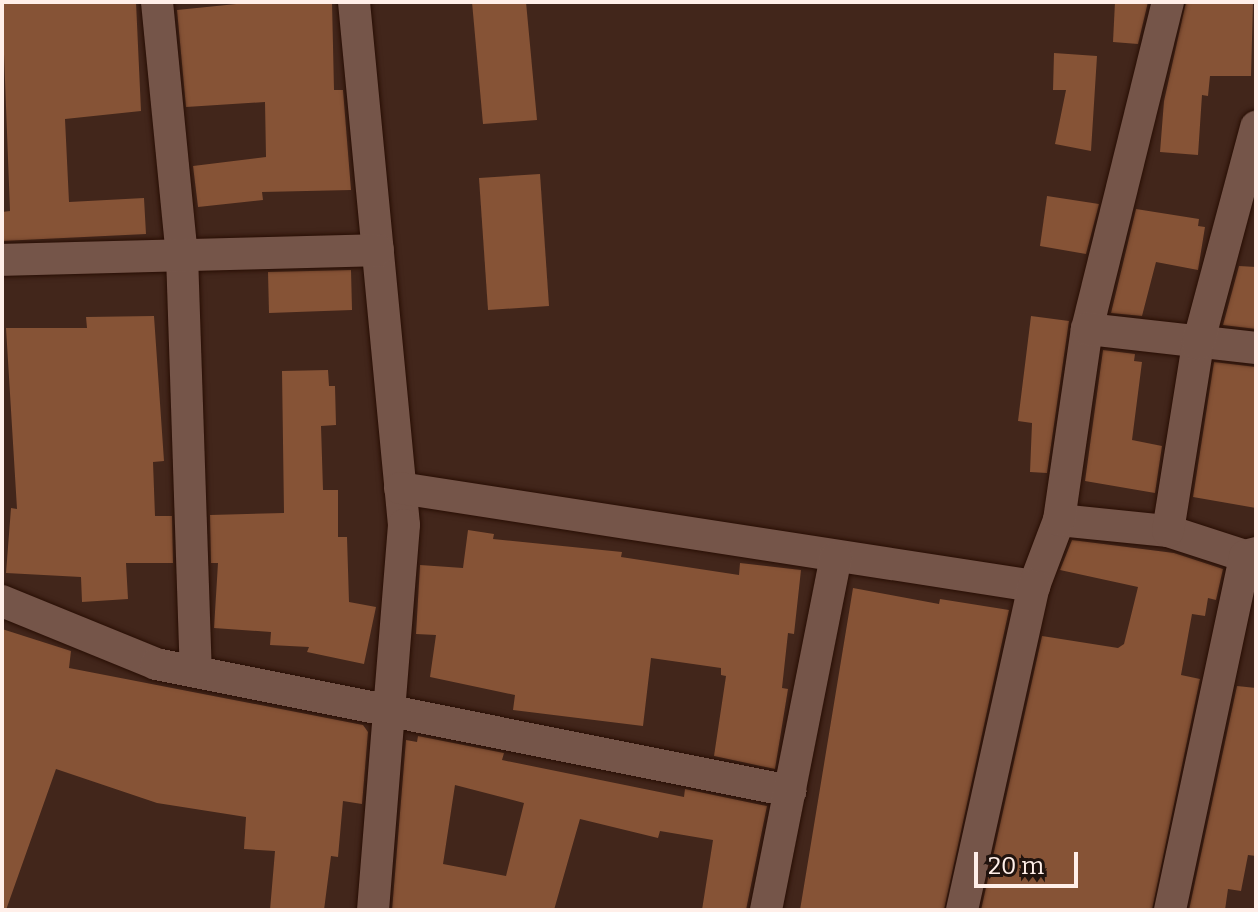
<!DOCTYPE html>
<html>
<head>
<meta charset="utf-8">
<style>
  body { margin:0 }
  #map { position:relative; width:1258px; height:912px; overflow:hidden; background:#42261b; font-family:Bitter,serif }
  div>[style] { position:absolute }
  .building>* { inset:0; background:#865336 }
  .roads { filter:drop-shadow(0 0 2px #280e04) drop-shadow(0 0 2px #280e04) }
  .street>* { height:32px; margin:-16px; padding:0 16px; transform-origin:16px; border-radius:16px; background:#755549 }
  span { translate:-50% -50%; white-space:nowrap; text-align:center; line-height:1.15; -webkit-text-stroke:7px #20130e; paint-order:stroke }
  .frame { position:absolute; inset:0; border:4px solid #ffefe9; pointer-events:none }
  .scale { position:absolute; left:974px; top:852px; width:104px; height:36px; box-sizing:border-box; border:4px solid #ffefe9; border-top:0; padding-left:10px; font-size:24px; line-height:28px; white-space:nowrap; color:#ffefe9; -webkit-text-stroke:6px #20130e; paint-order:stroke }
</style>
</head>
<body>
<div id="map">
  <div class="building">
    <div style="clip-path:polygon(2px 2px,136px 2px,141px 111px,65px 119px,69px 202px,144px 198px,146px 234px,2px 241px,2px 212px,10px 211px)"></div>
    <div style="clip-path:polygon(257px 2px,332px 2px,334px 90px,343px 90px,351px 190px,262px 192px,263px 200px,198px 207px,193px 166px,266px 157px,265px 102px,186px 107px,177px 10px)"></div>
    <div style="clip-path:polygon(472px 2px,526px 2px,537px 120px,483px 124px)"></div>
    <div style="clip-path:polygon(1115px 2px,1148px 2px,1138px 44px,1113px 42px)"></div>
    <div style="clip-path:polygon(1186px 2px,1253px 2px,1251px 76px,1210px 76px,1208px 96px,1202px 95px,1198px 155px,1160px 152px,1164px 101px)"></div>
    <div style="clip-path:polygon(1054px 53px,1097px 56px,1091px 151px,1055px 144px,1066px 90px,1053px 90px)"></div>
    <div style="clip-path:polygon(540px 174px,549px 306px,488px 310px,479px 178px)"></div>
    <div style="clip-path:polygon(1047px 196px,1099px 204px,1086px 254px,1040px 246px)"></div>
    <div style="clip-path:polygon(1136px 209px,1199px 219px,1198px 226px,1205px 227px,1198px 270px,1156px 262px,1142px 316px,1111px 313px)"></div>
    <div style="clip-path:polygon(1239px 266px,1256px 267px,1256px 329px,1223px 325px)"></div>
    <div style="clip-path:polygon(351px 270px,352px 310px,269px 313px,268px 272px)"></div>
    <div style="clip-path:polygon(154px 316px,164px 461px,153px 462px,155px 516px,172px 516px,173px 563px,126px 563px,128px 599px,82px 602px,81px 577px,6px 573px,11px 508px,17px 509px,6px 328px,87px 328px,86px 317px)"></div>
    <div style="clip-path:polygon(1031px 316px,1069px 321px,1047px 473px,1030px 472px,1032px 423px,1018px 421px)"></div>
    <div style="clip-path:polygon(1103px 350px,1135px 354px,1134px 361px,1142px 362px,1132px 440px,1162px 446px,1155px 493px,1085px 481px)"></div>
    <div style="clip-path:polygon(1214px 362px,1256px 367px,1256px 508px,1193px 497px)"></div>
    <div style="clip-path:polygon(328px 370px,329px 386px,335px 386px,336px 425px,321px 426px,323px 490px,338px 490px,338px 537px,347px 537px,349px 602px,376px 607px,364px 664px,307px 652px,309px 647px,270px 645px,271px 632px,214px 628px,218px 563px,211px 563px,210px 515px,284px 513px,282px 371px)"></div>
    <div style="clip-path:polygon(468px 530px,494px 534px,493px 539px,622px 552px,621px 557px,739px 575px,740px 563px,801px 570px,794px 634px,788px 633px,782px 688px,788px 689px,775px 769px,714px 756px,726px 676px,721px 675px,721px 668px,651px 658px,643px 726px,513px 710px,515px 695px,430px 677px,436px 635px,416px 634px,420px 565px,463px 568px)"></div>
    <div style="clip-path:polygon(1072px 540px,1174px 553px,1223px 569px,1216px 600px,1208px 598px,1205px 616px,1192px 614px,1181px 675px,1200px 679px,1152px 910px,981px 910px,1042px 636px,1118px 648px,1124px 644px,1138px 587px,1060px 570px)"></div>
    <div style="clip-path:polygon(853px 588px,939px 604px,940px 599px,1009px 610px,944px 910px,800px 910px)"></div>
    <div style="clip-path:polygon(2px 629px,71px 651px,69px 668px,363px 725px,368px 732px,362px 804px,343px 801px,338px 857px,331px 856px,324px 910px,270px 910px,275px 851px,244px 849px,246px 817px,157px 803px,56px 769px,6px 910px,2px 909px)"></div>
    <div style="clip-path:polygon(1237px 686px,1256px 688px,1256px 856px,1248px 855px,1241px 891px,1228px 889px,1225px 910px,1189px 910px)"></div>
    <div style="clip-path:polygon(evenodd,418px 736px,504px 753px,502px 760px,684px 797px,685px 789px,767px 806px,746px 910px,702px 910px,713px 840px,660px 831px,658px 838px,580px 819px,554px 910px,392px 910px,406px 740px,417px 742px,418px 736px,455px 785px,524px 803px,506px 876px,443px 864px,455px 785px)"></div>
  </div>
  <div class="roads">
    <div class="street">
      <div style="left:157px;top:2px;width:254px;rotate:84.4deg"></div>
      <div style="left:182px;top:255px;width:417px;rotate:88.1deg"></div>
      <div style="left:354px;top:2px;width:525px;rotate:84.54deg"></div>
      <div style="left:404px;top:525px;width:386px;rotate:94.6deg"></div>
      <div style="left:2px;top:260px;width:376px;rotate:-1.5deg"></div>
      <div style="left:1087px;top:329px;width:337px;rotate:-76.1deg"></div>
      <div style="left:400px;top:488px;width:642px;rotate:8.79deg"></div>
      <div style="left:1034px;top:586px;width:71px;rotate:-69.3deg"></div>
      <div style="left:1059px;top:520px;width:110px;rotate:5.8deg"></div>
      <div style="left:1168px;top:531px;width:81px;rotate:18deg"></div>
      <div style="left:1245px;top:556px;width:11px;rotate:-15deg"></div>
      <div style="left:1059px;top:520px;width:193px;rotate:-81.7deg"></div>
      <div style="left:1087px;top:329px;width:170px;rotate:6.4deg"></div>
      <div style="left:1168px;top:531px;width:189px;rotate:-80.9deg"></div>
      <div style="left:1198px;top:344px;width:225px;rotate:-75deg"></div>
      <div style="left:2px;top:601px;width:166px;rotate:22.2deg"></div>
      <div style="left:156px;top:664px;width:647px;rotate:11.33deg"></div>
      <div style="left:766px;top:910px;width:360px;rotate:-78.8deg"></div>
      <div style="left:962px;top:910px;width:332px;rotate:-77.5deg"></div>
      <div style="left:1170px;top:910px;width:362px;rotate:-78deg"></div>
    </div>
  </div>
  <div class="frame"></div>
  <div class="scale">20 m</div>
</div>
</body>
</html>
